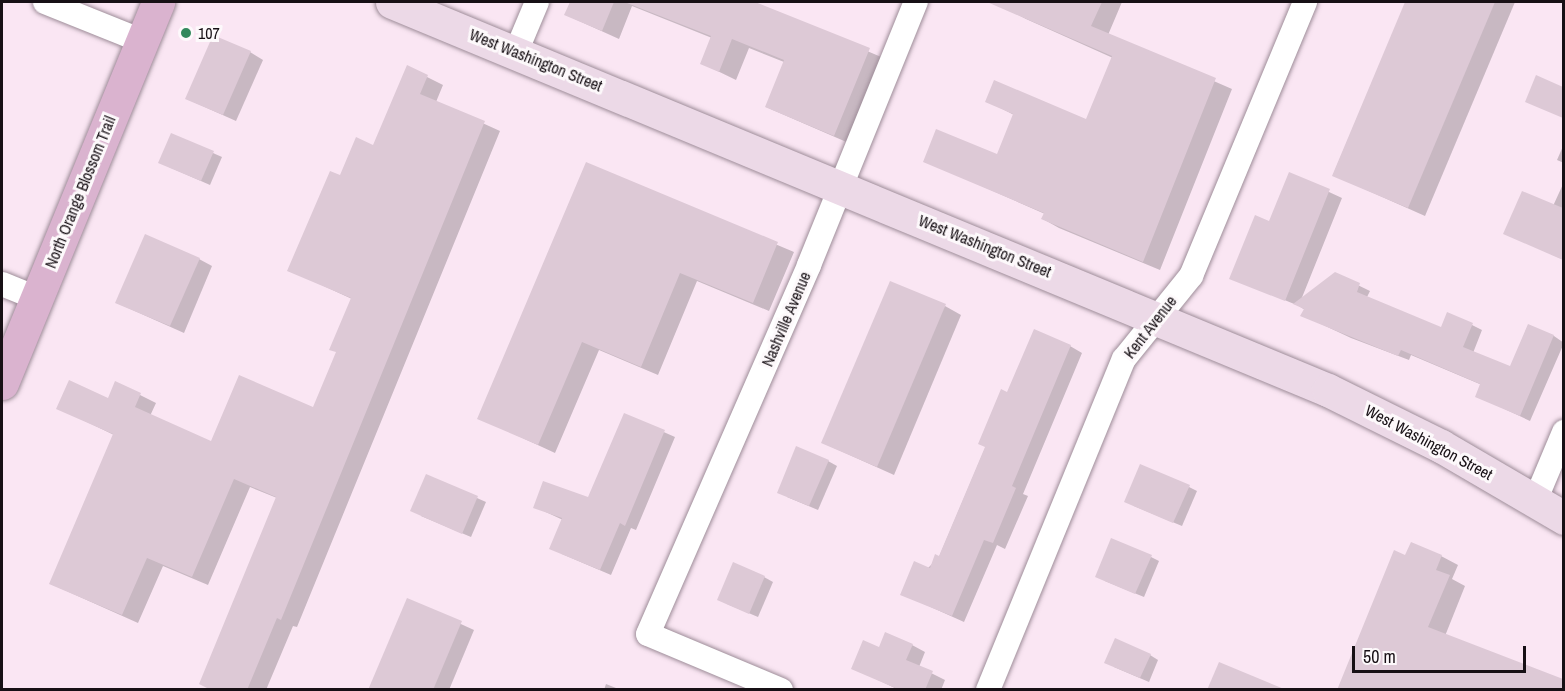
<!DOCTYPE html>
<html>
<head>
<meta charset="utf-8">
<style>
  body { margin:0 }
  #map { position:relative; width:1565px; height:691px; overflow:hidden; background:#fae6f3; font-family:"Archivo Narrow",sans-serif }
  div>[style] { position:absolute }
  .shadow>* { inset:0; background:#0003 }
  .building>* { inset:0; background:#ddc9d6 }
  .roads { filter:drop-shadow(0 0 2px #9e8d99) drop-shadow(0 0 2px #9e8d99) }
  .minor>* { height:24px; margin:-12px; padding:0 12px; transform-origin:12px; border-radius:12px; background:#fff }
  .secondary>* { height:33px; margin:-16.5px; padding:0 16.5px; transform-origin:16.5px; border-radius:16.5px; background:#ecd9e7 }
  .primary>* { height:33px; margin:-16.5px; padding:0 16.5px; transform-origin:16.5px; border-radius:16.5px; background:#dab3cf }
  .dots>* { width:16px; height:16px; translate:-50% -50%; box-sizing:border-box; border:3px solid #fdf9fb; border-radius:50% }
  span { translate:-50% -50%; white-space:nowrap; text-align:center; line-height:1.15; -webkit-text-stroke:6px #fdf9fb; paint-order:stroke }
  .poi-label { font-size:16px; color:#171015 }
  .left { translate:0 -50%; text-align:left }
  .street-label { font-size:16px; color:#171015 }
  .frame { position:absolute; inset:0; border:3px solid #171015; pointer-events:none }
  .scale { position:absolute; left:1352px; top:646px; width:174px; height:27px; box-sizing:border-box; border:3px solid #171015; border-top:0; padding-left:8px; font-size:18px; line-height:21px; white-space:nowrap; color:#171015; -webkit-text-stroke:4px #fdf9fb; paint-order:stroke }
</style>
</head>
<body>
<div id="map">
  <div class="shadow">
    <div style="clip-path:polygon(572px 2px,751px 2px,886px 59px,851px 144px,766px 107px,784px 62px,749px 48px,736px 80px,701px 63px,712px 38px,632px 6px,619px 39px,566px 15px)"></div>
    <div style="clip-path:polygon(1013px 2px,1122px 2px,1108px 35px,1232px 89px,1160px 270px,1059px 228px,1043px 219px,1045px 214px,925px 161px,997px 156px,1014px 115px,987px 101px,1087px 121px,1113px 58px,1026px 19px,1009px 10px)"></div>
    <div style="clip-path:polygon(1406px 2px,1515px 2px,1425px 216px,1333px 175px)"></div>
    <div style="clip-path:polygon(250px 52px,263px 60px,236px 121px,187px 99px)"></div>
    <div style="clip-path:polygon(407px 67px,443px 85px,436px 102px,500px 131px,297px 627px,293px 626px,266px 690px,211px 690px,277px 498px,250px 487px,208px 585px,163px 566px,138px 623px,51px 584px,114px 435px,58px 408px,109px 400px,116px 383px,156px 403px,150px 416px,212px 443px,314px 409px,337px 353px,352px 299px,289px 270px,341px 177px,374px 146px)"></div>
    <div style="clip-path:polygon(172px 135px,222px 157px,210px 185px,169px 167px)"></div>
    <div style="clip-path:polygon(1564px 144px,1564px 163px,1557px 160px)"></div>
    <div style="clip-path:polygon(587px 164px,794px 252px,769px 311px,697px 281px,658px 375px,599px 350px,555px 453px,479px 418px)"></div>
    <div style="clip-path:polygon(1290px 174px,1342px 198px,1301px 300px,1335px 274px,1370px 291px,1367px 297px,1441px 329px,1472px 325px,1482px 330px,1473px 353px,1510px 368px,1528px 326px,1554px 336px,1564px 343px,1530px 421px,1477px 396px,1482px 385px,1411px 355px,1409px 360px,1351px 338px,1302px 315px,1305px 310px,1299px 306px,1231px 278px,1270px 223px)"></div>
    <div style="clip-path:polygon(1564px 182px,1564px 260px,1505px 233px,1553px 206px)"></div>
    <div style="clip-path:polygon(199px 259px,212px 266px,184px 333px,117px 303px)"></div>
    <div style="clip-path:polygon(945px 306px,961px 315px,894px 475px,823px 443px)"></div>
    <div style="clip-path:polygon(1070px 346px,1082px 353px,1023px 494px,1028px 496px,1005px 549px,997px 545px,964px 622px,902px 594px,939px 557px,1008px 394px)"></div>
    <div style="clip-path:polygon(625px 415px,675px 437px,636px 530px,631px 528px,611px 575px,562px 554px,563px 520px,535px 507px,589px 499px)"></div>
    <div style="clip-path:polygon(828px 461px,837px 466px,818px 510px,787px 497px)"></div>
    <div style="clip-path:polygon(427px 476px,486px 502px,471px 537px,421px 516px)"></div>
    <div style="clip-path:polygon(1189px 487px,1197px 491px,1182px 526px,1134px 506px)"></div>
    <div style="clip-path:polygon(1441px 556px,1458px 565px,1452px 579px,1465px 586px,1445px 636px,1564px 681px,1564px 690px,1338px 690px,1406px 557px)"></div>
    <div style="clip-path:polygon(1151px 557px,1159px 561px,1144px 597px,1105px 581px)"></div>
    <div style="clip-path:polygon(764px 577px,773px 582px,758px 617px,727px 604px)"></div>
    <div style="clip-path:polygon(408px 600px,474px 630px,449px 690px,370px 690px)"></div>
    <div style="clip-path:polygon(912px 645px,925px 652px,919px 667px,945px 680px,941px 690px,899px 690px,853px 668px,880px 649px)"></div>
    <div style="clip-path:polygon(1150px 655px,1158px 660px,1149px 682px,1114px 667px)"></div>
    <div style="clip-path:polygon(606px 684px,621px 690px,604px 690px)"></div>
  </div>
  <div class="building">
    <div style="clip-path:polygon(570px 2px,614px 2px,602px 31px,564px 15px)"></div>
    <div style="clip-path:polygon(987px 2px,1102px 2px,1091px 26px,1216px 78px,1143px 262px,1041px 219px,1044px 213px,923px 162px,936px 129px,997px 154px,1013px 114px,985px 102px,994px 80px,1086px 119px,1112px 56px)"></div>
    <div style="clip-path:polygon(1405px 2px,1495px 2px,1408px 208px,1332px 176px)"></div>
    <div style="clip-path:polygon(627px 3px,755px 2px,870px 48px,834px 136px,765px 107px,784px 60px,732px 39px,719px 72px,700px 64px,711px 36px)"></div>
    <div style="clip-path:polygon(213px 35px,251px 51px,223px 115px,185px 99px)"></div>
    <div style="clip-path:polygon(407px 65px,428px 75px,420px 94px,485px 121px,281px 620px,277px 618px,247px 690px,211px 690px,199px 684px,276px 497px,234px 479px,192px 577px,147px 558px,122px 615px,49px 584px,113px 434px,56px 409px,69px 380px,108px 398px,115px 381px,141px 393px,135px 407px,211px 441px,239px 375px,313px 407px,336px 352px,329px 350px,351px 298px,287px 271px,330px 171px,340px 175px,356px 137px,373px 145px)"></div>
    <div style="clip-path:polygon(1536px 75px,1563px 87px,1563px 118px,1525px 102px)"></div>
    <div style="clip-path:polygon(171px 133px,214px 151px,201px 181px,158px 163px)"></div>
    <div style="clip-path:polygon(586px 162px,778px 242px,753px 303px,680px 273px,641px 367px,582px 342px,538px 445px,477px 419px)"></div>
    <div style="clip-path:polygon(1289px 172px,1330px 189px,1285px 301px,1229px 279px,1255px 215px,1269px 221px)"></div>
    <div style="clip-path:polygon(1522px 191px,1563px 208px,1563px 260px,1503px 234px)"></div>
    <div style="clip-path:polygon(145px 234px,200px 258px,170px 326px,115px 303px)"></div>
    <div style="clip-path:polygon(1335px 272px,1360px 283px,1357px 292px,1441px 327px,1447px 312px,1473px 323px,1463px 347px,1510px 366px,1528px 324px,1554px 335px,1520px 416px,1475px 397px,1480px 384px,1401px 350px,1398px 356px,1300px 316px,1304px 309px,1293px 304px)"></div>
    <div style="clip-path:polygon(890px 281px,946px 304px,877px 467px,821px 443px)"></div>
    <div style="clip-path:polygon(1034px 329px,1071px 345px,1012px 486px,1016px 488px,993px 543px,984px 540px,952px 616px,900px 595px,914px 561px,930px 568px,935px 554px,939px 556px,985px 447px,978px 444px,1001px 389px,1007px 392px)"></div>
    <div style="clip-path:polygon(624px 413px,665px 430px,625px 526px,620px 523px,600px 570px,549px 549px,562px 518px,533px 508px,543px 481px,588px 497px)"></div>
    <div style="clip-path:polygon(796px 446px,829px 460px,809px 506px,777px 493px)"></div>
    <div style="clip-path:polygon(1140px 464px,1190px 485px,1173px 523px,1124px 502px)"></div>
    <div style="clip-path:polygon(426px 474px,478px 496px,462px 534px,410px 511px)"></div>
    <div style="clip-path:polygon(1111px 538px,1152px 555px,1135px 594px,1095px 577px)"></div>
    <div style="clip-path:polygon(1411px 542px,1442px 555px,1436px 570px,1450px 575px,1428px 627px,1563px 679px,1563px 690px,1337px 690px,1394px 550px,1405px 555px)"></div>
    <div style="clip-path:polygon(733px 562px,765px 576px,749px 614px,717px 600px)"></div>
    <div style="clip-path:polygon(407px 598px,462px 621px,433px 690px,368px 690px)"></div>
    <div style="clip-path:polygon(885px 632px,913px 644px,906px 660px,933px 671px,925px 690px,900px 690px,851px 669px,863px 640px,879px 647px)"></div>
    <div style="clip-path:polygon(1115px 638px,1151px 654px,1140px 678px,1104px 663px)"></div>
    <div style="clip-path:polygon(1219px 662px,1284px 689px,1284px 690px,1207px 690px)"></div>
  </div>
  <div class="roads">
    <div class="minor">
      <div style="left:45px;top:2px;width:105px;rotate:21.9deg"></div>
      <div style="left:516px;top:52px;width:54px;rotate:-67.2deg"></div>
      <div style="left:2px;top:284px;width:37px;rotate:22deg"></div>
      <div style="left:1535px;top:501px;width:75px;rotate:-67.2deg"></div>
      <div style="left:781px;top:690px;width:144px;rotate:-157.2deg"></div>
      <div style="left:648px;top:634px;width:403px;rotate:-66.4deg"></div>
      <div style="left:809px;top:265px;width:284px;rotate:-67.9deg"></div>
      <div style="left:988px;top:690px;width:358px;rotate:-67.7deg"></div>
      <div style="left:1124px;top:359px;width:107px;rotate:-51.1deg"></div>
      <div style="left:1191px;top:276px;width:297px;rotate:-67.4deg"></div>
    </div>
    <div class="secondary">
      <div style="left:392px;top:2px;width:1013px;rotate:22.52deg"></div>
      <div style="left:1328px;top:390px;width:126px;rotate:26.4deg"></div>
      <div style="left:1441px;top:446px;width:143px;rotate:30.3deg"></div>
    </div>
    <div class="primary">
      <div style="left:2px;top:383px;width:412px;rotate:-67.7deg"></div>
    </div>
  </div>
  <div class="dots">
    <div style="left:186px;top:33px;background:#32885c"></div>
  </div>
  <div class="poi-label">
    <span class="left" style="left:198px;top:33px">107</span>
  </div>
  <div class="street-label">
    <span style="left:536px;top:60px;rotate:22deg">West Washington Street</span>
    <span style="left:80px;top:192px;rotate:-68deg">North Orange Blossom Trail</span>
    <span style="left:985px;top:246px;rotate:22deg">West Washington Street</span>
    <span style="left:786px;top:319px;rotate:-67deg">Nashville Avenue</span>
    <span style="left:1150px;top:327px;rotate:-52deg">Kent Avenue</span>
    <span style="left:1429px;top:442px;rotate:28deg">West Washington Street</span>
  </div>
  <div class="frame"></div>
  <div class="scale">50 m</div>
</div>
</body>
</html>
